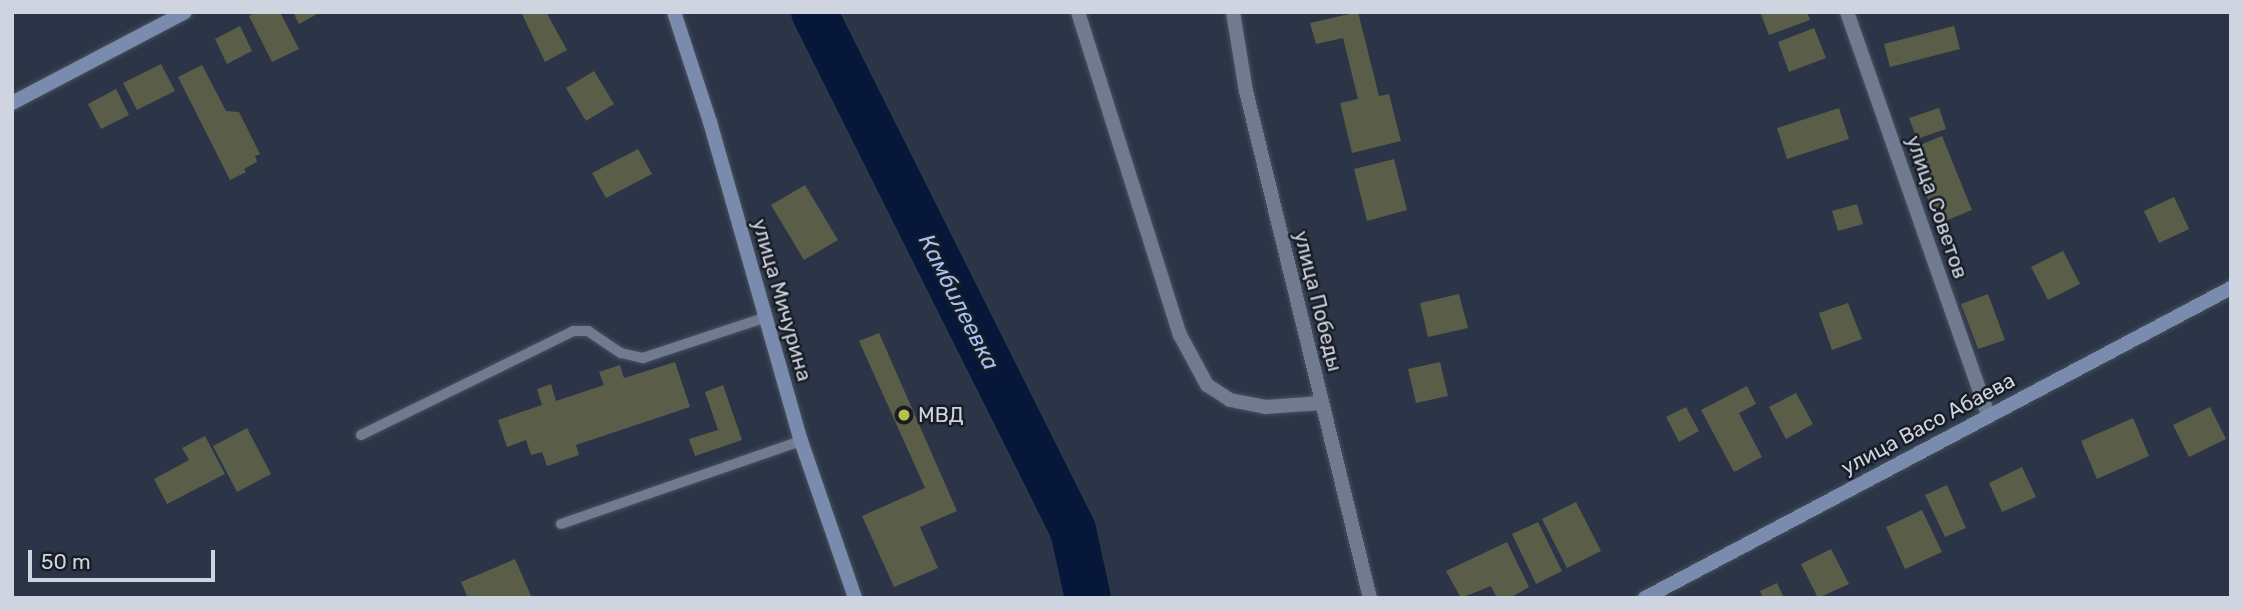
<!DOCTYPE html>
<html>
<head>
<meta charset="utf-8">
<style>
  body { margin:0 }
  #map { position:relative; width:2243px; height:610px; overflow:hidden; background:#2b3547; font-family:Rubik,sans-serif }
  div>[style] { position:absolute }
  .river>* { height:46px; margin:-23px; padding:0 23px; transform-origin:23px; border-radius:23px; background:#06173a }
  .building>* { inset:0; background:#5a5d47 }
  .roads { filter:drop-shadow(0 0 2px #48505f) drop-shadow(0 0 2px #48505f) }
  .lane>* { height:10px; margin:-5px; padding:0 5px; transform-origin:5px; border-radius:5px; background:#707b90 }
  .street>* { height:14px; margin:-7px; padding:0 7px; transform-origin:7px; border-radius:7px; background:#707b90 }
  .secondary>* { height:14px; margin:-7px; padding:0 7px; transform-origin:7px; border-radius:7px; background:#7a8cad }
  .dots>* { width:19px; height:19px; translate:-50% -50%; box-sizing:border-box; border:4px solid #181d25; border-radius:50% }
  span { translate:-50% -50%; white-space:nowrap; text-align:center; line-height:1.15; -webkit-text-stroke:5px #181d25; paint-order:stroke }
  .street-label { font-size:21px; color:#ced4e0 }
  .poi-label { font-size:21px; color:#ced4e0 }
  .left { translate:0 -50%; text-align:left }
  .water-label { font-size:23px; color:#a4c1f6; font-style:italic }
  .frame { position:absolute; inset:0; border:14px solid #ced4e0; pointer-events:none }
  .scale { position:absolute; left:28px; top:550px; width:187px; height:32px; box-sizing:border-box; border:4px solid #ced4e0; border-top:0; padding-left:9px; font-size:21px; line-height:24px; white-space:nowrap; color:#ced4e0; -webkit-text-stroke:5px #181d25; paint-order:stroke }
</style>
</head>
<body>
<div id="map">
  <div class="river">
    <div style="left:814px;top:12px;width:579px;rotate:63.43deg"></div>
    <div style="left:1073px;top:530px;width:70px;rotate:77.6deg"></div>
  </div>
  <div class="building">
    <div style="clip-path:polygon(256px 12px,280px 12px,299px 49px,272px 62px,249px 16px)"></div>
    <div style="clip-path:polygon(293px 12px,321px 12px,299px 24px)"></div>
    <div style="clip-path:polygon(521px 12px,546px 12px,567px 50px,545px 62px)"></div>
    <div style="clip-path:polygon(1358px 12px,1379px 96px,1389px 94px,1401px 141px,1352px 153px,1340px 103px,1358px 99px,1343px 38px,1316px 44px,1310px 23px)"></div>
    <div style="clip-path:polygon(1760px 12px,1807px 12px,1810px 20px,1769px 35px)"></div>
    <div style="clip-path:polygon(240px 26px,252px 51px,227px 64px,215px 39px)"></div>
    <div style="clip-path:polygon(1954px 26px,1960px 49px,1890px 67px,1884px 44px)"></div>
    <div style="clip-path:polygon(1814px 28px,1826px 58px,1789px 72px,1778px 42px)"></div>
    <div style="clip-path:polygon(161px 64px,175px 91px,137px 110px,123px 83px)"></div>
    <div style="clip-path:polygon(202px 65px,226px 111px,239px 112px,260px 154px,255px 156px,257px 162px,244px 169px,246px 172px,230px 180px,178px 77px)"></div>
    <div style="clip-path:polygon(594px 71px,614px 104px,586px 121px,566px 88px)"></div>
    <div style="clip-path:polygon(116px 89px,129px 115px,101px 129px,88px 104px)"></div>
    <div style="clip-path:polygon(1839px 108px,1849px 139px,1787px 159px,1777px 128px)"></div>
    <div style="clip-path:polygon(1939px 108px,1946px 129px,1917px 139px,1909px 118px)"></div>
    <div style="clip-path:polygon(1942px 136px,1972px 210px,1938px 224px,1908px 150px)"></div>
    <div style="clip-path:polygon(638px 149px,652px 174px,606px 198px,592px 173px)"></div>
    <div style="clip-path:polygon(1394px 159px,1407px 210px,1367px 221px,1354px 169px)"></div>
    <div style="clip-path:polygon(805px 185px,838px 240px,804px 260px,771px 205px)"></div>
    <div style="clip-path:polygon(2174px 197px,2189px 229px,2159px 243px,2144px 211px)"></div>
    <div style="clip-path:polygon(1857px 204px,1863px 224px,1838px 231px,1832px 211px)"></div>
    <div style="clip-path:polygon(2063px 251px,2080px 284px,2048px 300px,2031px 267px)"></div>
    <div style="clip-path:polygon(1459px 294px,1468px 328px,1428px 337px,1420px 303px)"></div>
    <div style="clip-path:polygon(1988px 294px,2005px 340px,1978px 349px,1961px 304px)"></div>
    <div style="clip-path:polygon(1848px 303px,1862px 339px,1832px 350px,1819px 313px)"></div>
    <div style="clip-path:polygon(879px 333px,957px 511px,920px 527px,938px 568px,894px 587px,862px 516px,925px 488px,859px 341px)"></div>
    <div style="clip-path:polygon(675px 362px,690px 407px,576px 445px,579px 455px,547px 466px,542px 452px,531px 455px,526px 440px,507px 447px,498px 420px,542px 405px,537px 389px,551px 384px,556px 401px,604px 385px,599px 372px,620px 365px,624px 378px)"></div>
    <div style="clip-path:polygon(1440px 362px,1448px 396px,1416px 403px,1408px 369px)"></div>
    <div style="clip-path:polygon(723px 385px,742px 440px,695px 456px,689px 439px,718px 430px,705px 392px)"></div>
    <div style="clip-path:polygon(1747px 386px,1756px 404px,1739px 413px,1762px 457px,1734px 472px,1701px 410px)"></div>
    <div style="clip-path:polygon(1796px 393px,1813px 424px,1786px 439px,1769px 407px)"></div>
    <div style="clip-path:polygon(1686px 407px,1699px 431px,1679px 442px,1666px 417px)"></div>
    <div style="clip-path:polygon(2210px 407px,2226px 439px,2189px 457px,2173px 425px)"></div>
    <div style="clip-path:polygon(2133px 418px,2149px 456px,2097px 479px,2081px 441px)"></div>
    <div style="clip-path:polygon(247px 428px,271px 474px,237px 492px,213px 446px)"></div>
    <div style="clip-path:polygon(205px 436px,225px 474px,167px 504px,154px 479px,189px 460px,182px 448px)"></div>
    <div style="clip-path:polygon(2022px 467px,2036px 497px,2002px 512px,1989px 483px)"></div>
    <div style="clip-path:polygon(1947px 485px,1966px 528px,1945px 537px,1925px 495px)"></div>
    <div style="clip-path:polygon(1576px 502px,1601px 551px,1567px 568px,1542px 519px)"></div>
    <div style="clip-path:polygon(1922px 510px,1942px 552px,1905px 569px,1886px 527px)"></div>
    <div style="clip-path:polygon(1538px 522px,1562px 571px,1536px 584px,1512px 534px)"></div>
    <div style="clip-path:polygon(1507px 542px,1529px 587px,1510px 598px,1497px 598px,1491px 586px,1461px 598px,1446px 571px)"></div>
    <div style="clip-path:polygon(1831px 549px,1849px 584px,1818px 598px,1801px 564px)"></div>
    <div style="clip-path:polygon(515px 559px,532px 598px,468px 598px,461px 582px)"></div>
    <div style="clip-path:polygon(1777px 583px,1784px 598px,1763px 598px,1760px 591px)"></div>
  </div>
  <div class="roads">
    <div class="lane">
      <div style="left:361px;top:435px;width:236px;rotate:-26.1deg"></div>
      <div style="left:573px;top:331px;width:15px"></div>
      <div style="left:588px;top:331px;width:40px;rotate:34deg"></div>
      <div style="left:621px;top:353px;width:23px;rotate:13deg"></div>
      <div style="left:643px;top:358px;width:127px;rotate:-18.3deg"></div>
      <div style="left:561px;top:524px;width:254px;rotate:-19.1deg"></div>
    </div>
    <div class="street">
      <div style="left:1078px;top:12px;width:339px;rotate:72.5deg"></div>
      <div style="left:1180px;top:335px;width:57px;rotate:61.6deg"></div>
      <div style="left:1207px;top:385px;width:27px;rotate:33deg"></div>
      <div style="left:1230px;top:400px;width:36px;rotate:11deg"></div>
      <div style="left:1265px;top:407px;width:57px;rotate:-4deg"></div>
      <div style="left:1233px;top:12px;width:80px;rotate:80.7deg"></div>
      <div style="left:1246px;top:91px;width:522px;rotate:76.26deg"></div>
      <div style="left:1847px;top:12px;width:427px;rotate:70.7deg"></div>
    </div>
    <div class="secondary">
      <div style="left:674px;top:12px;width:116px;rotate:71.9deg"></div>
      <div style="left:710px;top:122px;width:332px;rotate:74.1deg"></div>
      <div style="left:801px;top:441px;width:166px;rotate:71deg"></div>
      <div style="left:12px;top:103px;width:195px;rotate:-27.7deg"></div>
      <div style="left:1645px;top:598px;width:663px;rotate:-27.88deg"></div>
    </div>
  </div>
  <div class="dots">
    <div style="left:904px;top:415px;background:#b7c148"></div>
  </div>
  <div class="street-label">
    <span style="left:1937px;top:207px;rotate:71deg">улица Советов</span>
    <span style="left:782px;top:300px;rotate:74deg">улица Мичурина</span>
    <span style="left:1318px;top:301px;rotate:76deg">улица Победы</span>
    <span style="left:1928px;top:424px;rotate:-28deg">улица Васо Абаева</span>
  </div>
  <div class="poi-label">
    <span class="left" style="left:918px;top:415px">МВД</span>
  </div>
  <div class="water-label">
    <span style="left:959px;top:302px;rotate:63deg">Камбилеевка</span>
  </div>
  <div class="frame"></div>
  <div class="scale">50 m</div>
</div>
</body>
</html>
